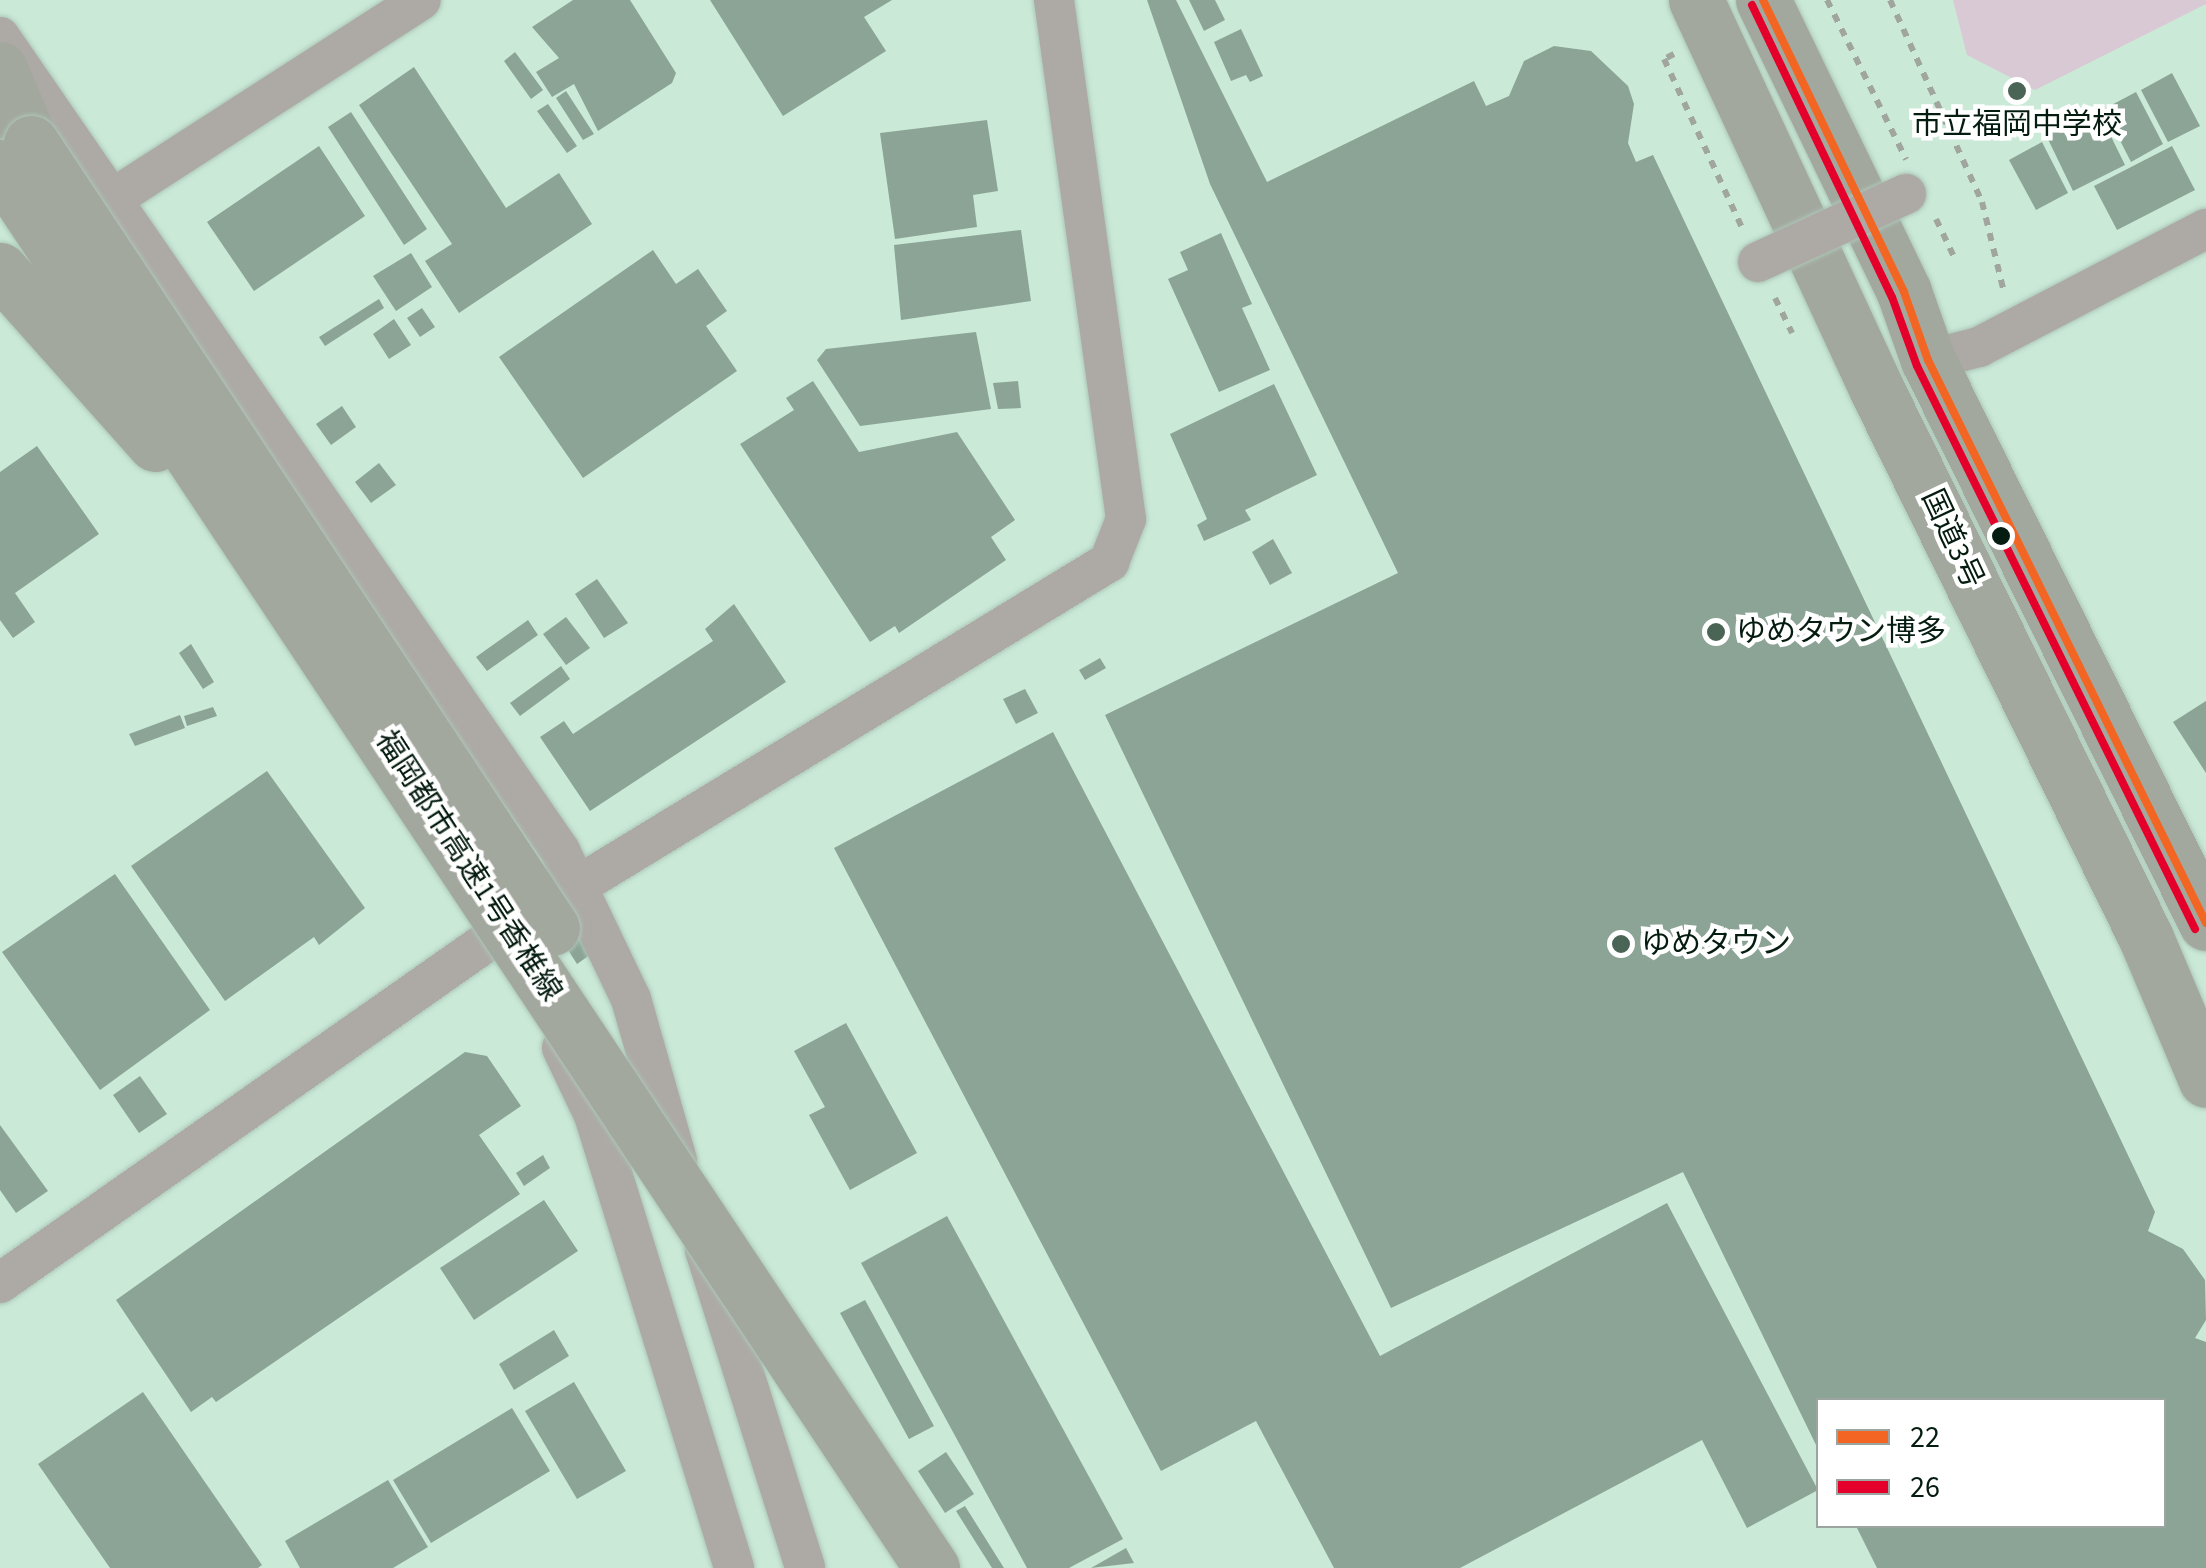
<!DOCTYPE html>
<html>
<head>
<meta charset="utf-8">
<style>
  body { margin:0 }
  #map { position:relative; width:2206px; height:1568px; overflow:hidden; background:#cae9d7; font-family:"Source Sans 3","Noto Sans JP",sans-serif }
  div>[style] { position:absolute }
  .green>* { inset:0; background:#d9c9d5 }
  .building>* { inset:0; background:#8ba496 }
  .path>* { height:6px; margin-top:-3px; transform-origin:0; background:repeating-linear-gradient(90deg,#a0a59e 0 8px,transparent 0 16px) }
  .roads { filter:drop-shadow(0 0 2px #adc6b8) drop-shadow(0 0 2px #adc6b8) }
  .minor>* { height:40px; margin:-20px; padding:0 20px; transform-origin:20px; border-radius:20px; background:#adaaa5 }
  .highway>* { height:55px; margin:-27.5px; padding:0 27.5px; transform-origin:27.5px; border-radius:27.5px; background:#a3a89e }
  .bridges { filter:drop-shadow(0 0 2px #adc6b8) drop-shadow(0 0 2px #adc6b8) }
  .minor-bridge>* { height:40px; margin:-20px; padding:0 20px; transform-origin:20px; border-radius:20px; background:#adaaa5 }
  .highway-bridge>* { height:55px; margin:-27.5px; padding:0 27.5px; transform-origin:27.5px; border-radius:27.5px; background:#a3a89e }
  .bus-1>* { height:8px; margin:-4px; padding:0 4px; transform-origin:4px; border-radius:4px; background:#f26522 }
  .bus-2>* { height:8px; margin:-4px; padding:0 4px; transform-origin:4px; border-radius:4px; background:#e4002b }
  .dots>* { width:28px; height:28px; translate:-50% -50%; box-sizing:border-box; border:5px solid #fff; border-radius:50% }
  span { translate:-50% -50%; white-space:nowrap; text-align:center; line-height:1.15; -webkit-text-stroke:9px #fff; paint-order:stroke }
  .poi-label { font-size:30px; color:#051c10 }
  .left { translate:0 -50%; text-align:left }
  .street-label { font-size:30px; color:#051c10 }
  .legend { position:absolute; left:1816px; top:1398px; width:350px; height:130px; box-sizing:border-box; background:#fff; border:2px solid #9ba49f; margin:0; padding:12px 18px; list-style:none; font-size:30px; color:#051c10 }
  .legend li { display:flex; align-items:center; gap:20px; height:50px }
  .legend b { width:50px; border:2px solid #9ba49f }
</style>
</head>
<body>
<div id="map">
  <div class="green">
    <div style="clip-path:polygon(1953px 0,2206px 0,2206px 4px,2035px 90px,1967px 55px)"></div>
  </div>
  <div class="building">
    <div style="clip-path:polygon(573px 0,630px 0,676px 73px,672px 83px,598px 131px,574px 84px,552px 97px,536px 72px,559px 58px,532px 27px)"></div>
    <div style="clip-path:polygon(710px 0,892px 0,864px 17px,886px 51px,783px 116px)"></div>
    <div style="clip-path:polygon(1147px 0,1176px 0,1267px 182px,1474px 81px,1486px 106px,1509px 96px,1524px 61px,1554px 46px,1591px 51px,1628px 86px,1634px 104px,1628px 143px,1636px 162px,1653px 155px,2155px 1212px,2148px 1231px,2183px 1249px,2205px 1280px,2206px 1320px,2195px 1338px,2206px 1342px,2206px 1568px,1877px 1568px,1856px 1526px,2164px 1526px,2164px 1400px,1818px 1400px,1818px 1449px,1683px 1172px,1391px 1308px,1105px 715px,1398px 573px,1210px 184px)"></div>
    <div style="clip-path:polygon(1189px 0,1215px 0,1225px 20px,1204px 31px)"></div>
    <div style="clip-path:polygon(1241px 29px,1263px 76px,1250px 82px,1246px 75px,1231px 81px,1214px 42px)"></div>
    <div style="clip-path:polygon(515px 52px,543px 90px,531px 99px,504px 61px)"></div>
    <div style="clip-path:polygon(414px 67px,506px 208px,559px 173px,592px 224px,459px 313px,425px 261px,452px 244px,359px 105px)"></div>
    <div style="clip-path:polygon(2172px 73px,2200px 126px,2168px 142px,2141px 90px)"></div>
    <div style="clip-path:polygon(566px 91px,594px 134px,583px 140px,556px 98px)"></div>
    <div style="clip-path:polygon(2136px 92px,2163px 144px,2131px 162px,2104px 109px)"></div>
    <div style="clip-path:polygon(548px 104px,577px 146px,567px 153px,537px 111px)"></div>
    <div style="clip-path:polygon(2098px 110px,2125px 165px,2073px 191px,2046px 135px)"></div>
    <div style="clip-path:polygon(351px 112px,427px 229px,404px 245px,328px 127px)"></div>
    <div style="clip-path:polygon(987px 120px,998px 191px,973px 195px,977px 227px,895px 239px,880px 133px)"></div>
    <div style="clip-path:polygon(2042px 142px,2068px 193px,2036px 210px,2009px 160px)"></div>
    <div style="clip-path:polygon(319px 146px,365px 216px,254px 291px,207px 222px)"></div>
    <div style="clip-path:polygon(2172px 146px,2195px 190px,2117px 230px,2094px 186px)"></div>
    <div style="clip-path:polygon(1021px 230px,1031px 301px,901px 320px,894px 245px)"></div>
    <div style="clip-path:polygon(1221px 233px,1252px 304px,1242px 308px,1270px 370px,1219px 392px,1168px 279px,1188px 270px,1180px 252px)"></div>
    <div style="clip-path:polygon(653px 250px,676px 284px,698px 269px,727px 311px,706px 326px,737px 371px,583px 478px,499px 357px)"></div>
    <div style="clip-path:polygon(411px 253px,432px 287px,396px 311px,373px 276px)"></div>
    <div style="clip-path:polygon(379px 299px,384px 308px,325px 346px,319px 337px)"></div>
    <div style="clip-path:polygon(422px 308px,435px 327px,420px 337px,407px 318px)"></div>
    <div style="clip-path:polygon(394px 319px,411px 345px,389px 359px,373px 334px)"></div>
    <div style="clip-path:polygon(976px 332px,991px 409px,860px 426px,817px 360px,826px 349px)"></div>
    <div style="clip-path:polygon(813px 381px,859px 452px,957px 432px,1015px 520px,991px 537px,1006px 560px,899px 633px,895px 626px,870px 642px,740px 444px,794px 410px,786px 398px)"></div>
    <div style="clip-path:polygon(1018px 381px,1021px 408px,998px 409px,993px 383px)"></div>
    <div style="clip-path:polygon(1274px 384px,1317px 475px,1245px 510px,1251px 520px,1204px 541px,1197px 525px,1207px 519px,1170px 434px)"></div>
    <div style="clip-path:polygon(342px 406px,356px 427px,331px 445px,316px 424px)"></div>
    <div style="clip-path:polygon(37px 446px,99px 534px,15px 593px,35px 622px,13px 638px,0 620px,0 472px)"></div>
    <div style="clip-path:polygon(379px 463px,396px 485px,371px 503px,355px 482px)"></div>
    <div style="clip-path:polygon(1273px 539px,1292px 573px,1270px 585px,1252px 552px)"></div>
    <div style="clip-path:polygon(597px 579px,628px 623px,604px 638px,575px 594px)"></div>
    <div style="clip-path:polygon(734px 604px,786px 682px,590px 811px,540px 737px,564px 721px,573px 734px,713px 641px,705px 629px)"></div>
    <div style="clip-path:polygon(566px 617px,590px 648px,566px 665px,543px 634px)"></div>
    <div style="clip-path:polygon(528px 620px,538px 635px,487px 671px,476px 657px)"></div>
    <div style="clip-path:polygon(191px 644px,214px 682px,203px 689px,179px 653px)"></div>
    <div style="clip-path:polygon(1100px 658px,1106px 668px,1085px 680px,1079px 670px)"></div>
    <div style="clip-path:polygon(561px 666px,570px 679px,520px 716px,510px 703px)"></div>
    <div style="clip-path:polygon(1025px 689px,1038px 713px,1016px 724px,1003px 699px)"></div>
    <div style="clip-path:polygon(2206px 701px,2206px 773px,2173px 722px)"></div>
    <div style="clip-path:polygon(213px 707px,217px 716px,187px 726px,184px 716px)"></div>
    <div style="clip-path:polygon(180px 715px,185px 728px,135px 746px,129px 734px)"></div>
    <div style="clip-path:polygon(1053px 732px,1380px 1356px,1667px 1203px,1818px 1490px,1747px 1528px,1702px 1440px,1460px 1568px,1334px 1568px,1256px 1421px,1161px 1471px,834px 848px)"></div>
    <div style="clip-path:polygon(267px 771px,365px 908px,319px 945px,314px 937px,225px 1001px,131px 866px)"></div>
    <div style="clip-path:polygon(115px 874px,210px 1010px,100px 1090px,2px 952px)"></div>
    <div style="clip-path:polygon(563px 902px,597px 950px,577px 964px,545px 914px)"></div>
    <div style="clip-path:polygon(846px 1023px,917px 1153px,850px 1190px,809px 1115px,825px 1107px,794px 1051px)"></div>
    <div style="clip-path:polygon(465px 1052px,487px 1056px,521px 1106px,479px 1135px,520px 1194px,216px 1402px,212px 1397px,191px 1412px,116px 1300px)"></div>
    <div style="clip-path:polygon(140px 1076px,167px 1114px,139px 1133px,113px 1095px)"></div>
    <div style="clip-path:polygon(0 1125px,48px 1191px,16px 1213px,0 1190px)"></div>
    <div style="clip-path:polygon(543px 1155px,550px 1168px,524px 1186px,516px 1173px)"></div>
    <div style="clip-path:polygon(544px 1200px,578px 1251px,474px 1320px,440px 1268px)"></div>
    <div style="clip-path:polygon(947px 1216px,1123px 1539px,1069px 1568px,1027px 1568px,861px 1263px)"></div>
    <div style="clip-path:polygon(865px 1300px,934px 1426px,909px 1439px,840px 1313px)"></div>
    <div style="clip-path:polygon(554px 1330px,569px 1356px,514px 1390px,499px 1364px)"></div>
    <div style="clip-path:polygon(574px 1382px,626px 1471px,577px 1499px,525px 1411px)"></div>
    <div style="clip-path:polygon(143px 1392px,262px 1565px,258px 1568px,110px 1568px,38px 1464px)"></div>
    <div style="clip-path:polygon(512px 1408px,550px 1471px,431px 1543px,393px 1480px)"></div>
    <div style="clip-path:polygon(946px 1452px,974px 1494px,945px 1513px,918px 1471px)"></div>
    <div style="clip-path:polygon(388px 1480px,428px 1547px,393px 1568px,300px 1568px,285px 1541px)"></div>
    <div style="clip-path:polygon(965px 1506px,1004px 1568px,992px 1568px,956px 1511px)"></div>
    <div style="clip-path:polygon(1126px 1548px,1134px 1563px,1091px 1568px)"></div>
  </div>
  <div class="path">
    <div style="left:1827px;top:0;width:178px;rotate:63.6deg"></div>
    <div style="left:1890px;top:0;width:222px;rotate:65.5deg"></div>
    <div style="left:1982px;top:202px;width:93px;rotate:76.3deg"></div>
    <div style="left:1674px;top:54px;width:11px;rotate:153deg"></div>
    <div style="left:1664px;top:59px;width:186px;rotate:65.2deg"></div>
    <div style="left:1936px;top:219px;width:44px;rotate:64.6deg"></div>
    <div style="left:1775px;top:298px;width:39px;rotate:64deg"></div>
  </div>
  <div class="roads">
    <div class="minor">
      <div style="left:0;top:37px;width:988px;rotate:55.47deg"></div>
      <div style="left:560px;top:851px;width:164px;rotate:64.4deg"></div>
      <div style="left:631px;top:999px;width:168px;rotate:74.1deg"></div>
      <div style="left:92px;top:212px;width:391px;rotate:-32.8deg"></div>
      <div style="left:1928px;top:360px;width:53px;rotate:-14.3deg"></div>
      <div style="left:1979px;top:347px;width:256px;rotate:-27.5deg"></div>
      <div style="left:562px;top:1048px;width:74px;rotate:64.5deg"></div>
      <div style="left:594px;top:1115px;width:474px;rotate:72.8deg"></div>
      <div style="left:705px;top:1250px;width:333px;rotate:72.5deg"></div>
      <div style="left:0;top:1283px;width:601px;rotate:-35.04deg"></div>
      <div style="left:492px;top:938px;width:723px;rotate:-31.36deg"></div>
      <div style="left:1109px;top:562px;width:46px;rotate:-68.4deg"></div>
      <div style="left:1126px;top:519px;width:524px;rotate:-97.9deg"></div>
    </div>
    <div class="highway">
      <div style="left:1696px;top:0;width:430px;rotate:65.1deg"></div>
      <div style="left:1877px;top:390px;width:610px;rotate:63.85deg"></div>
      <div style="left:2146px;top:938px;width:154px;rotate:67.1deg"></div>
      <div style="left:1763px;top:0;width:324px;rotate:64.2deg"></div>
      <div style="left:1904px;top:292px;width:72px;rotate:70.6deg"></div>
      <div style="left:1928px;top:360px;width:628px;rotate:63.72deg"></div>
      <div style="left:0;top:69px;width:80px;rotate:67.3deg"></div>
    </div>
  </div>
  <div class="bridges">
    <div class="minor-bridge">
      <div style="left:1758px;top:262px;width:163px;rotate:-24.7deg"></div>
    </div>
    <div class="highway-bridge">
      <div style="left:31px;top:143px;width:942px;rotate:56.43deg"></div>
      <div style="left:0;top:167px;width:1683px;rotate:56.37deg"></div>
      <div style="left:0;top:270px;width:233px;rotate:48.3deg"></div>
    </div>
  </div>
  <div class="bus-1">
    <div style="left:1763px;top:0;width:324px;rotate:64.2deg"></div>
    <div style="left:1904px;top:292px;width:72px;rotate:70.6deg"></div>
    <div style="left:1928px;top:360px;width:628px;rotate:63.72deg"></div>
  </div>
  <div class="bus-2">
    <div style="left:1752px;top:5px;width:324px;rotate:64.4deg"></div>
    <div style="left:1892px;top:297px;width:73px;rotate:70.1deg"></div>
    <div style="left:1917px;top:366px;width:628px;rotate:63.72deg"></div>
  </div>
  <div class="dots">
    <div style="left:2017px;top:91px;background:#4a6456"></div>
    <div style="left:2001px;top:536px;background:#051c10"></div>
    <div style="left:1716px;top:632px;background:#4a6456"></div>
    <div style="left:1621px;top:944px;background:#4a6456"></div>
  </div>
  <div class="poi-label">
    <span style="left:2017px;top:125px">市立福岡中学校</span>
    <span class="left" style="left:1736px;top:632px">ゆめタウン博多</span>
    <span class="left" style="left:1641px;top:944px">ゆめタウン</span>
  </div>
  <div class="street-label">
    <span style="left:1952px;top:539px;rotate:65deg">国道3号</span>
    <span style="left:468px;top:866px;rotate:57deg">福岡都市高速1号香椎線</span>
  </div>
  <ul class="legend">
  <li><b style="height:12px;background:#f26522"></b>22</li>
  <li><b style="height:12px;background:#e4002b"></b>26</li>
  </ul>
</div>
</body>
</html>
